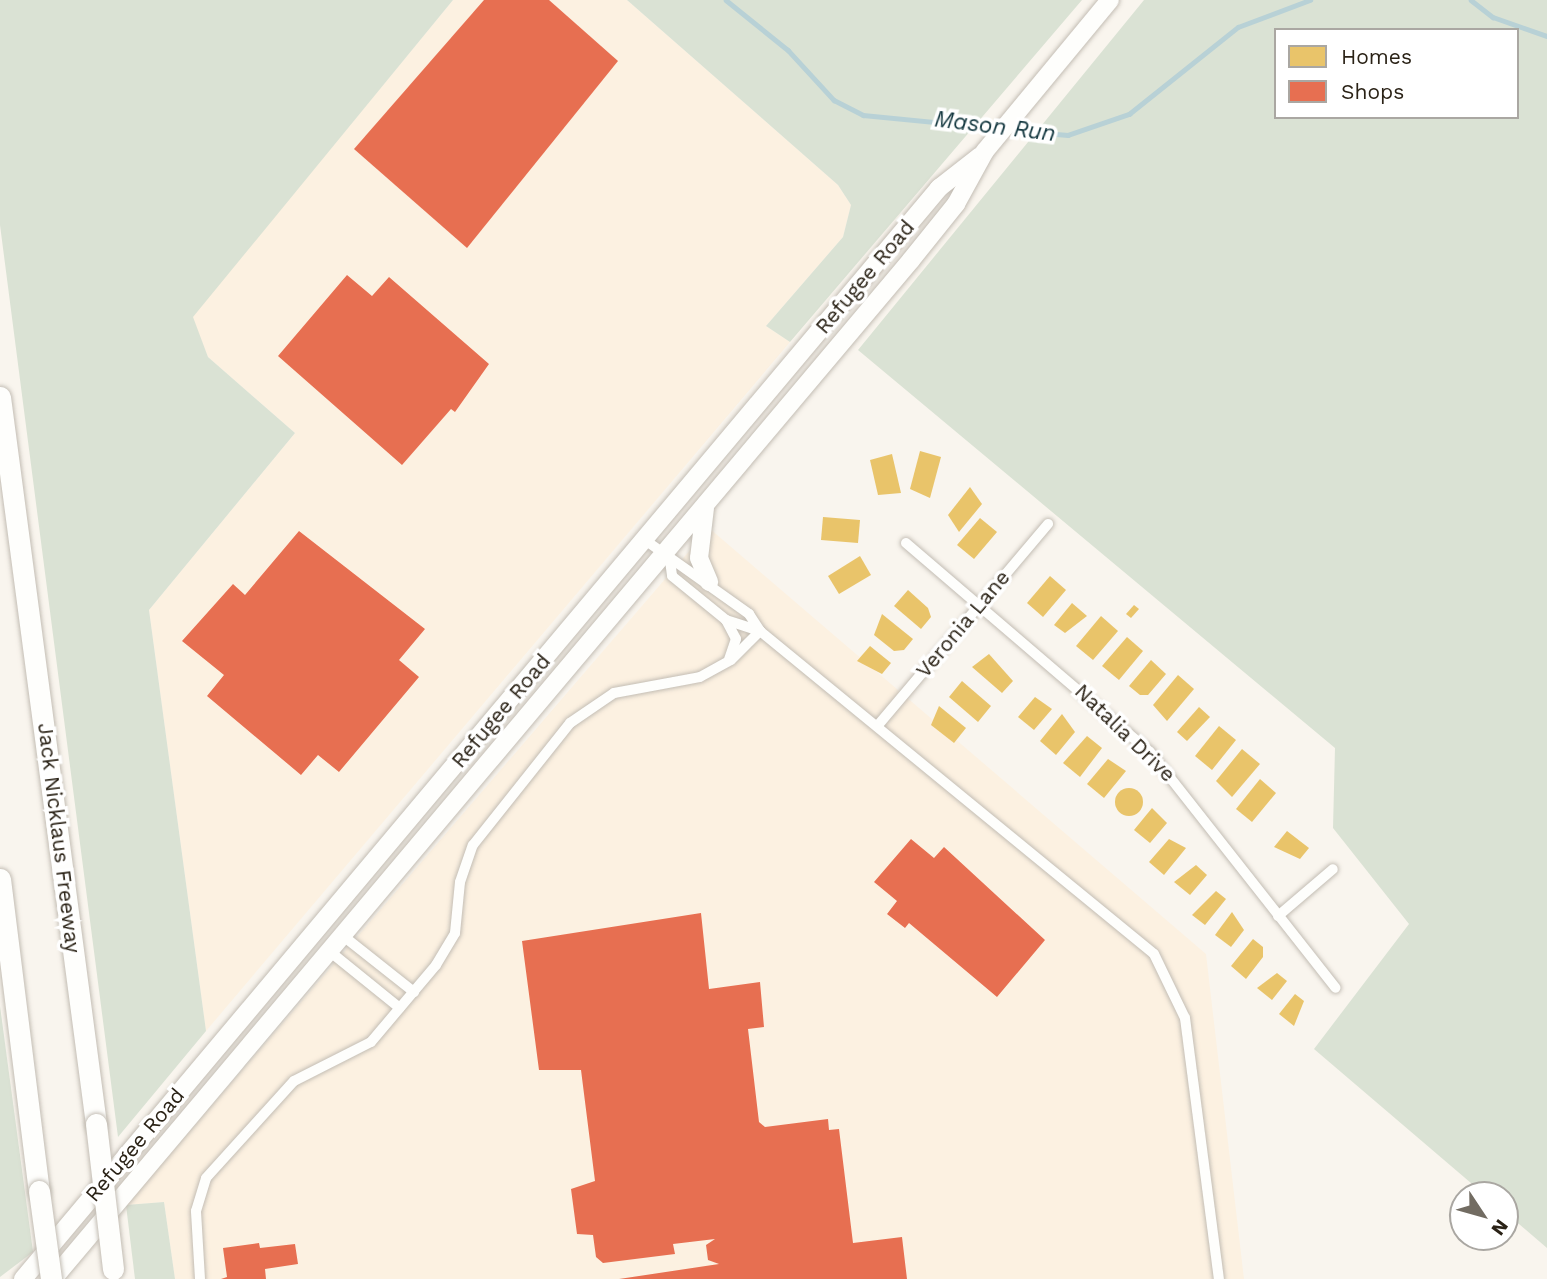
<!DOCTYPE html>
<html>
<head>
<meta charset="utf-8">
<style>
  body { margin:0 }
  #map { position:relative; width:1547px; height:1279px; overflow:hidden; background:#f9f5ee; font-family:"Work Sans",sans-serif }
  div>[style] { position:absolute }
  .built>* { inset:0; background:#fcf1e1 }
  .green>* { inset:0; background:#dae2d4 }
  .homes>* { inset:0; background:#e9c46a }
  .round { border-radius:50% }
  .shops>* { inset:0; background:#e76f51 }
  .stream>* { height:4.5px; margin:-2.25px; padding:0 2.25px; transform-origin:2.25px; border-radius:2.25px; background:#b8d1d6 }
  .roads { filter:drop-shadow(0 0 2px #c3bdb4) drop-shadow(0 0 2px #c3bdb4) }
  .minor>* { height:10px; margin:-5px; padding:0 5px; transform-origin:5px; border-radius:5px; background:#fefefc }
  .primary>* { height:18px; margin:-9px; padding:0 9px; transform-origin:9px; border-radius:9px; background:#fefefc }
  .motorway>* { height:21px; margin:-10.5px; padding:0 10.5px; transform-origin:10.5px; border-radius:10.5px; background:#fefefc }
  .bridges { filter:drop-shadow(0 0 2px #c3bdb4) drop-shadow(0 0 2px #c3bdb4) }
  .motorway-bridge>* { height:21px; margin:-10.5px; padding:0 10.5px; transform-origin:10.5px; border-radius:10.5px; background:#fefefc }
  span { translate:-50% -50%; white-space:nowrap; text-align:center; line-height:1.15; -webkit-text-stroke:7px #fff; paint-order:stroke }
  .street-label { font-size:21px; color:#2a2216 }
  .water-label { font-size:23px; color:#12363e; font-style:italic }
  .legend { position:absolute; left:1274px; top:28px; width:245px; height:91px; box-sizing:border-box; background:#fff; border:2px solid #aaa7a2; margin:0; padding:9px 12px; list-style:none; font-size:21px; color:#2a2216 }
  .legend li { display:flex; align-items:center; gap:14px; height:35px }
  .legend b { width:35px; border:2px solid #aaa7a2 }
  .north { position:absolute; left:1449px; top:1181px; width:70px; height:70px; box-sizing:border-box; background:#fff; border:2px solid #aaa7a2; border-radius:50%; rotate:126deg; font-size:19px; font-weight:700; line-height:28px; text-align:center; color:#2a2216 }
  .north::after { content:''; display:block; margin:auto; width:24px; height:32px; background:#726c62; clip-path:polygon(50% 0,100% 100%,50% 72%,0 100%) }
</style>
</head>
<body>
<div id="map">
  <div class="built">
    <div style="clip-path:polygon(453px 0,627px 0,838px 185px,851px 205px,843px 237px,766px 326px,790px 342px,206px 1031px,149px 610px,295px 433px,208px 357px,192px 317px)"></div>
    <div style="clip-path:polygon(709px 528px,1206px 954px,1244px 1279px,175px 1279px,164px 1202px,126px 1205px)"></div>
  </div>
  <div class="green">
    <div style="clip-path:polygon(0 0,453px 0,193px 317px,208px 357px,295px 433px,149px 610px,206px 1031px,118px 1137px,0 225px)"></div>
    <div style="clip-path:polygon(627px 0,1082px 0,790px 342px,766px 326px,843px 237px,851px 205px,838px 185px)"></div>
    <div style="clip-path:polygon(evenodd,1144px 0,1547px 0,1547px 1248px,1505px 1212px,1505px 1195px,1485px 1195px,1314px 1049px,1409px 924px,1333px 828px,1335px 748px,858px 350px,1144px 0,1276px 30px,1517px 30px,1517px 117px,1276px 117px,1276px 30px)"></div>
    <div style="clip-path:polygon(0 1006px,33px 1252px,0 1277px)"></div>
    <div style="clip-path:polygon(164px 1202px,175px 1279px,135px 1279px,126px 1205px)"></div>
  </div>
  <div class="homes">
    <div style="clip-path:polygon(920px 451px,941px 457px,930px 498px,910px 489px)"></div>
    <div style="clip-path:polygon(892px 454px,901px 493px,878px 495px,870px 460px)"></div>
    <div style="clip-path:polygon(970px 487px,982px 504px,959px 532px,948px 515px)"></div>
    <div style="clip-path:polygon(823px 517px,860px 520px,858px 543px,821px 540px)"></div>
    <div style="clip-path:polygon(980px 518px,997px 532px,974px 559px,957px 545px)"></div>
    <div style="clip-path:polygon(860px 556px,871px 575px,839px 594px,828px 576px)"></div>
    <div style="clip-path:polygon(1050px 576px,1066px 590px,1043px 617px,1027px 603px)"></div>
    <div style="clip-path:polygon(908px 590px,928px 608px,931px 617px,921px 629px,894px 606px)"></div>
    <div style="clip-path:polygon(1072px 603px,1087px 616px,1065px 633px,1054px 625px)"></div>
    <div style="clip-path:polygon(1134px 605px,1139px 609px,1131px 618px,1126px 614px)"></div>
    <div style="clip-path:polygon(882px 614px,913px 639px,904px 650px,894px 651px,874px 635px)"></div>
    <div style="clip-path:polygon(1101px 616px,1118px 631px,1093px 660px,1076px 646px)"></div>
    <div style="clip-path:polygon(1127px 637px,1143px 651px,1119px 680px,1102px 666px)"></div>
    <div style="clip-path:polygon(870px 646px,891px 663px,882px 674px,857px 661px)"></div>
    <div style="clip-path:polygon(989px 654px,1013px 681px,1002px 693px,972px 667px)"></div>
    <div style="clip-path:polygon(1151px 660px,1166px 674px,1148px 695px,1140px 695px,1129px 686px)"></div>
    <div style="clip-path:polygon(1178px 675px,1194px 689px,1167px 721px,1153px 705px)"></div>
    <div style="clip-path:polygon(962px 681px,991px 706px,978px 722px,949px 697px)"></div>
    <div style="clip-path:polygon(1035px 697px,1052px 709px,1034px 730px,1018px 717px)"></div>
    <div style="clip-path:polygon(939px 706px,966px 728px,954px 743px,931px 725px)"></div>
    <div style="clip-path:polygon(1199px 707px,1210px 717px,1187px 741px,1177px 732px)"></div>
    <div style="clip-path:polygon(1062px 714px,1075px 732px,1056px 755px,1040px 741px)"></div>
    <div style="clip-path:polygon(1219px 726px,1236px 740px,1212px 770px,1195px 756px)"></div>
    <div style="clip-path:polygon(1087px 736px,1102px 748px,1080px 777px,1063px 763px)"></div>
    <div style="clip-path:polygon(1242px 749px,1260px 764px,1232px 797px,1216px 781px)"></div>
    <div style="clip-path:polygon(1108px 759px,1126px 771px,1104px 798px,1087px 784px)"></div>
    <div style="clip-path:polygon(1260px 779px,1276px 793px,1252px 822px,1236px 809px)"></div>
    <div class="round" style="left:1115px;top:788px;width:28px;height:28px"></div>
    <div style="clip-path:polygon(1152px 808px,1167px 823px,1150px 843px,1134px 830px)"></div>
    <div style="clip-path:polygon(1287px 831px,1309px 848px,1300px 859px,1274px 847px)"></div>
    <div style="clip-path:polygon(1169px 839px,1186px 848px,1164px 875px,1149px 862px)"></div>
    <div style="clip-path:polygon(1196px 865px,1207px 875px,1190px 895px,1174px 882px)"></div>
    <div style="clip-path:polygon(1216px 891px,1226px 899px,1205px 925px,1192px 915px)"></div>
    <div style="clip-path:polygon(1232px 912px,1244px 930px,1231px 947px,1215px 935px)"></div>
    <div style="clip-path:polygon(1253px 939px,1263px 947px,1263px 957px,1246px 979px,1231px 966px)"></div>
    <div style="clip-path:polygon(1277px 973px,1287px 981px,1272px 1000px,1257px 988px)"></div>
    <div style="clip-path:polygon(1295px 994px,1304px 1001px,1294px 1026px,1279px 1014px)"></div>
  </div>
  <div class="shops">
    <div style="clip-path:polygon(484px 0,549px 0,618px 61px,467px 248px,354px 149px)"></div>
    <div style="clip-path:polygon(347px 275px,372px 296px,389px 277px,489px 364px,455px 412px,451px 409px,402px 465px,278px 356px)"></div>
    <div style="clip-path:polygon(299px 531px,425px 629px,399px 660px,419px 677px,339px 772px,318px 755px,301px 775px,207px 696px,224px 675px,182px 641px,233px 584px,245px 595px)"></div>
    <div style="clip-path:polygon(911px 839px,934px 858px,944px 847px,1045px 940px,997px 997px,909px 923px,905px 928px,887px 914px,897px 901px,874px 882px)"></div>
    <div style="clip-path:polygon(701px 913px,709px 989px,760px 982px,764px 1027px,748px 1029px,759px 1122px,765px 1127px,828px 1119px,829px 1130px,839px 1129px,853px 1243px,902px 1237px,907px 1279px,619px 1279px,719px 1264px,708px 1260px,706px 1245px,715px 1239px,673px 1244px,675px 1254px,603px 1263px,596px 1257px,593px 1235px,577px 1234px,571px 1189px,595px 1181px,581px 1070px,539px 1070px,522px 941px)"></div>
    <div style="clip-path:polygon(259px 1243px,260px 1248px,295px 1244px,298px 1264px,265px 1269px,266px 1279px,221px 1279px,227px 1277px,223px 1248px)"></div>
  </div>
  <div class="stream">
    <div style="left:726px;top:0;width:80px;rotate:38.9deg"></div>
    <div style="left:788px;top:50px;width:68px;rotate:47.4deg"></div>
    <div style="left:834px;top:100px;width:33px;rotate:27deg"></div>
    <div style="left:863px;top:115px;width:134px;rotate:5.6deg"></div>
    <div style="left:1471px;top:0;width:28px;rotate:38deg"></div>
    <div style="left:1493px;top:17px;width:57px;rotate:19.4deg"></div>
    <div style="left:1008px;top:130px;width:60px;rotate:4.8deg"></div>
    <div style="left:1068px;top:135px;width:65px;rotate:-19deg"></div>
    <div style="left:1129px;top:114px;width:139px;rotate:-38.6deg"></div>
    <div style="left:1238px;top:27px;width:77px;rotate:-20.6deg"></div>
  </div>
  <div class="roads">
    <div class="minor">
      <div style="left:645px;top:540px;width:128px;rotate:35.4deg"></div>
      <div style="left:749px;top:614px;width:20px;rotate:57deg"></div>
      <div style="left:760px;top:631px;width:509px;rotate:39.34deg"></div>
      <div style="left:1154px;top:954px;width:71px;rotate:64.2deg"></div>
      <div style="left:1185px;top:1018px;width:263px;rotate:82.6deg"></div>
      <div style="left:906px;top:543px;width:321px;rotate:40.6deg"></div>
      <div style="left:1150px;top:752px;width:300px;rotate:51.8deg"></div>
      <div style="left:670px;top:561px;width:15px;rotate:82deg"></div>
      <div style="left:672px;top:576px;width:70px;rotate:39.2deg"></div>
      <div style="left:726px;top:620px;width:21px;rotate:62deg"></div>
      <div style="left:736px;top:639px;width:21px;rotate:109deg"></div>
      <div style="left:726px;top:620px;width:36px;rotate:18deg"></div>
      <div style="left:879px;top:724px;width:262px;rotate:-49.8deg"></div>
      <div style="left:1278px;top:916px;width:72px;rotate:-40.5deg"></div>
      <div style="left:342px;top:935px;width:92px;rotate:38.4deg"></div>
      <div style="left:328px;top:950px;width:92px;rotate:38.9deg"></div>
      <div style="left:200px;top:1279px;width:68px;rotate:-93.4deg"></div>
      <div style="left:196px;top:1211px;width:34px;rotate:-73deg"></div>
      <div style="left:206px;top:1178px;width:131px;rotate:-47.8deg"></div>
      <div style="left:294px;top:1081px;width:86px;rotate:-26.9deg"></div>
      <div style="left:371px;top:1042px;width:101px;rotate:-49.8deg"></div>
      <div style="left:436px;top:965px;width:37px;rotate:-59deg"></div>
      <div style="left:455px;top:933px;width:51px;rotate:-84.4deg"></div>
      <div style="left:460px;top:882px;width:39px;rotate:-71deg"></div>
      <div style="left:473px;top:845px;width:156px;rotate:-51.5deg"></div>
      <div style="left:570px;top:723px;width:53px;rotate:-34.3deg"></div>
      <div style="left:614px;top:693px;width:87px;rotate:-10.5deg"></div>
      <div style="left:700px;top:677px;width:35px;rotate:-29deg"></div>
      <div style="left:731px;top:660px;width:41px;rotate:-45deg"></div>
    </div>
    <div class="primary">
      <div style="left:705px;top:508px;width:50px;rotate:96.8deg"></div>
      <div style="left:699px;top:558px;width:26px;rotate:67deg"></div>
      <div style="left:23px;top:1279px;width:1425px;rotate:-49.98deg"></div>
      <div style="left:939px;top:188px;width:52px;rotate:-38deg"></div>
      <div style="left:53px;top:1279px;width:1332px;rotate:-49.9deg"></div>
      <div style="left:911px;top:260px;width:72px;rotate:-51.2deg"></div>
      <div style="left:956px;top:204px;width:60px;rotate:-61.3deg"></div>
      <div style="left:985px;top:151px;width:196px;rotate:-50.4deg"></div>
    </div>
    <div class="motorway">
      <div style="left:0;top:397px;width:733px;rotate:82.48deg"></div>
      <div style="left:0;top:879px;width:314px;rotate:82.9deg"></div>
    </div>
  </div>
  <div class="bridges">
    <div class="motorway-bridge">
      <div style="left:96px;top:1124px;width:146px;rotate:83.3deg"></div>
      <div style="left:39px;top:1191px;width:89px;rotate:82.2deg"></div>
    </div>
  </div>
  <div class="street-label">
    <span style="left:865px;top:277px;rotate:-50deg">Refugee Road</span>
    <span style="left:963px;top:624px;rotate:-50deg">Veronia Lane</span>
    <span style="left:501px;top:711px;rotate:-50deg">Refugee Road</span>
    <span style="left:1125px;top:733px;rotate:44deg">Natalia Drive</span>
    <span style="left:59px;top:838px;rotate:83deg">Jack Nicklaus Freeway</span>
    <span style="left:135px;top:1145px;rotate:-50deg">Refugee Road</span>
  </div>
  <div class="water-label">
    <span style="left:995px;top:127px;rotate:7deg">Mason Run</span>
  </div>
  <ul class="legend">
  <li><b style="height:19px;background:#e9c46a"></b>Homes</li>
  <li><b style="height:19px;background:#e76f51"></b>Shops</li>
  </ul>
  <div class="north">N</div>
</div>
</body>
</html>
